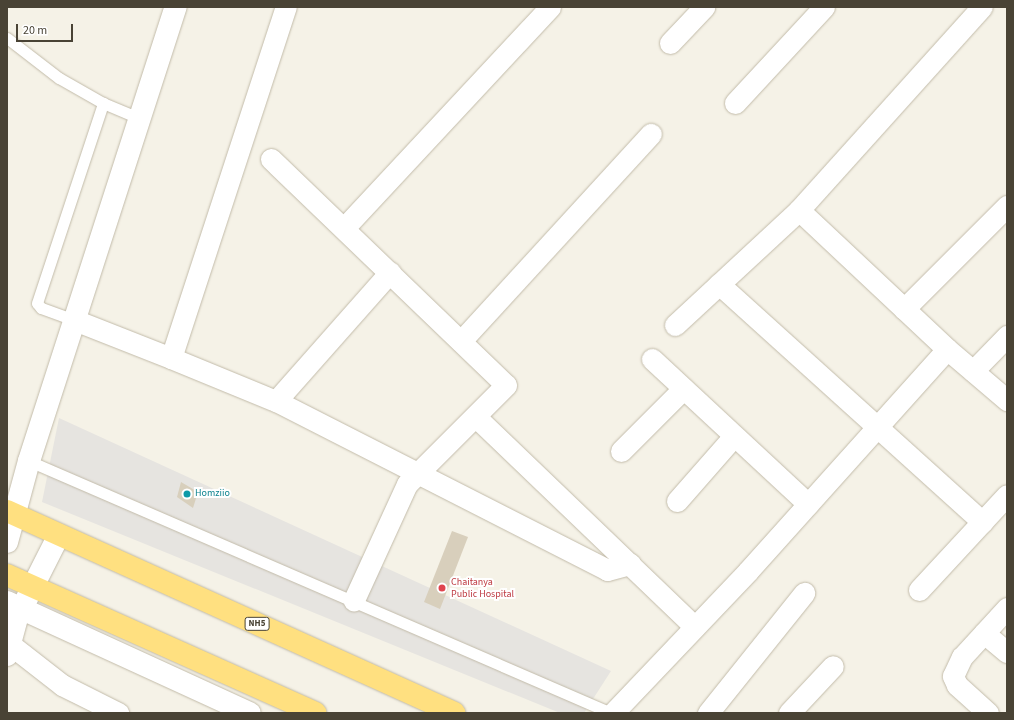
<!DOCTYPE html>
<html>
<head>
<meta charset="utf-8">
<style>
  body { margin:0 }
  #map { position:relative; width:1014px; height:720px; overflow:hidden; background:#f5f2e7; font-family:"Source Sans 3",sans-serif }
  div>[style] { position:absolute }
  .parking>* { inset:0; background:#e6e4e0 }
  .building>* { inset:0; background:#d8cfbc }
  .roads { filter:drop-shadow(0 0 1px #c2bba9) drop-shadow(0 0 1px #c2bba9) }
  .service>* { height:11px; margin:-5.5px; padding:0 5.5px; transform-origin:5.5px; border-radius:5.5px; background:#fff }
  .minor>* { height:21px; margin:-10.5px; padding:0 10.5px; transform-origin:10.5px; border-radius:10.5px; background:#fff }
  .tertiary>* { height:22px; margin:-11px; padding:0 11px; transform-origin:11px; border-radius:11px; background:#fff }
  .trunk>* { height:22px; margin:-11px; padding:0 11px; transform-origin:11px; border-radius:11px; background:#ffe080 }
  .dots>* { width:11px; height:11px; translate:-50% -50%; box-sizing:border-box; border:2px solid #fff; border-radius:50% }
  span { translate:-50% -50%; white-space:nowrap; text-align:center; line-height:1.15; -webkit-text-stroke:4px #fff; paint-order:stroke }
  .shield-label span { padding:1px 3px; background:#fff; border:1px solid; border-radius:3px; -webkit-text-stroke-width:0 }
  .shield-label { font-size:9px; color:#494335; font-weight:700 }
  .culture-label { font-size:10px; color:#0d838f }
  .left { translate:0 -50%; text-align:left }
  .health-label { font-size:10px; color:#be3a42 }
  .frame { position:absolute; inset:0; border:8px solid #494335; pointer-events:none }
  .scale { position:absolute; left:16px; top:24px; width:57px; height:18px; box-sizing:border-box; border:2px solid #494335; border-top:0; padding-left:5px; font-size:12px; line-height:14px; white-space:nowrap; color:#494335; -webkit-text-stroke:3px #fff; paint-order:stroke }
</style>
</head>
<body>
<div id="map">
  <div class="parking">
    <div style="clip-path:polygon(59px 418px,611px 671px,584px 713px,560px 713px,42px 502px)"></div>
  </div>
  <div class="building">
    <div style="clip-path:polygon(181px 482px,198px 492px,193px 508px,177px 497px)"></div>
    <div style="clip-path:polygon(452px 531px,468px 537px,440px 609px,424px 602px)"></div>
  </div>
  <div class="roads">
    <div class="service">
      <div style="left:7px;top:38px;width:66px;rotate:37.6deg"></div>
      <div style="left:59px;top:78px;width:51px;rotate:29.6deg"></div>
      <div style="left:77px;top:321px;width:38px;rotate:-160deg"></div>
      <div style="left:41px;top:308px;width:6px;rotate:-129deg"></div>
      <div style="left:37px;top:303px;width:211px;rotate:-71.7deg"></div>
      <div style="left:103px;top:103px;width:41px;rotate:22.8deg"></div>
      <div style="left:29px;top:461px;width:634px;rotate:23.41deg"></div>
    </div>
    <div class="minor">
      <div style="left:670px;top:43px;width:50px;rotate:-46.6deg"></div>
      <div style="left:735px;top:103px;width:131px;rotate:-47.2deg"></div>
      <div style="left:271px;top:159px;width:326px;rotate:43.9deg"></div>
      <div style="left:506px;top:385px;width:140px;rotate:135deg"></div>
      <div style="left:407px;top:484px;width:128px;rotate:114.6deg"></div>
      <div style="left:344px;top:228px;width:302px;rotate:-47deg"></div>
      <div style="left:719px;top:284px;width:355px;rotate:42.1deg"></div>
      <div style="left:904px;top:309px;width:146px;rotate:-45deg"></div>
      <div style="left:77px;top:321px;width:101px;rotate:21.5deg"></div>
      <div style="left:171px;top:358px;width:369px;rotate:-71.9deg"></div>
      <div style="left:675px;top:325px;width:169px;rotate:-42.8deg"></div>
      <div style="left:799px;top:210px;width:273px;rotate:-48deg"></div>
      <div style="left:461px;top:341px;width:281px;rotate:-47.5deg"></div>
      <div style="left:947px;top:349px;width:79px;rotate:40.4deg"></div>
      <div style="left:171px;top:358px;width:113px;rotate:22.3deg"></div>
      <div style="left:276px;top:401px;width:372px;rotate:27deg"></div>
      <div style="left:607px;top:570px;width:24px;rotate:-15deg"></div>
      <div style="left:652px;top:359px;width:213px;rotate:42.9deg"></div>
      <div style="left:973px;top:371px;width:49px;rotate:-45.8deg"></div>
      <div style="left:276px;top:401px;width:172px;rotate:-48.5deg"></div>
      <div style="left:476px;top:417px;width:303px;rotate:43.8deg"></div>
      <div style="left:621px;top:451px;width:88px;rotate:-45deg"></div>
      <div style="left:677px;top:501px;width:86px;rotate:-48.8deg"></div>
      <div style="left:919px;top:590px;width:129px;rotate:-47.2deg"></div>
      <div style="left:984px;top:633px;width:30px;rotate:40deg"></div>
      <div style="left:7px;top:642px;width:70px;rotate:38deg"></div>
      <div style="left:62px;top:685px;width:63px;rotate:26.6deg"></div>
      <div style="left:613px;top:713px;width:196px;rotate:-46.4deg"></div>
      <div style="left:748px;top:571px;width:298px;rotate:-48.1deg"></div>
      <div style="left:947px;top:349px;width:203px;rotate:-136.8deg"></div>
      <div style="left:708px;top:713px;width:154px;rotate:-51.3deg"></div>
      <div style="left:789px;top:713px;width:64px;rotate:-46.9deg"></div>
      <div style="left:988px;top:713px;width:42px;rotate:-137.9deg"></div>
      <div style="left:957px;top:685px;width:10px;rotate:-114deg"></div>
      <div style="left:953px;top:676px;width:21px;rotate:-65deg"></div>
      <div style="left:962px;top:657px;width:67px;rotate:-47.4deg"></div>
    </div>
    <div class="tertiary">
      <div style="left:7px;top:542px;width:84px;rotate:-74.8deg"></div>
      <div style="left:29px;top:461px;width:477px;rotate:-72.1deg"></div>
      <div style="left:7px;top:602px;width:267px;rotate:24.6deg"></div>
      <div style="left:7px;top:655px;width:38px;rotate:-75deg"></div>
      <div style="left:17px;top:618px;width:93px;rotate:-63.2deg"></div>
    </div>
    <div class="trunk">
      <div style="left:7px;top:511px;width:491px;rotate:24.3deg"></div>
      <div style="left:7px;top:575px;width:338px;rotate:24.1deg"></div>
    </div>
  </div>
  <div class="dots">
    <div style="left:187px;top:494px;background:#0f9aa8"></div>
    <div style="left:442px;top:588px;background:#e0444e"></div>
  </div>
  <div class="shield-label">
    <span style="left:257px;top:624px">NH5</span>
  </div>
  <div class="culture-label">
    <span class="left" style="left:195px;top:494px">Homziio</span>
  </div>
  <div class="health-label">
    <span class="left" style="left:451px;top:588px">Chaitanya<br>Public Hospital</span>
  </div>
  <div class="frame"></div>
  <div class="scale">20 m</div>
</div>
</body>
</html>
